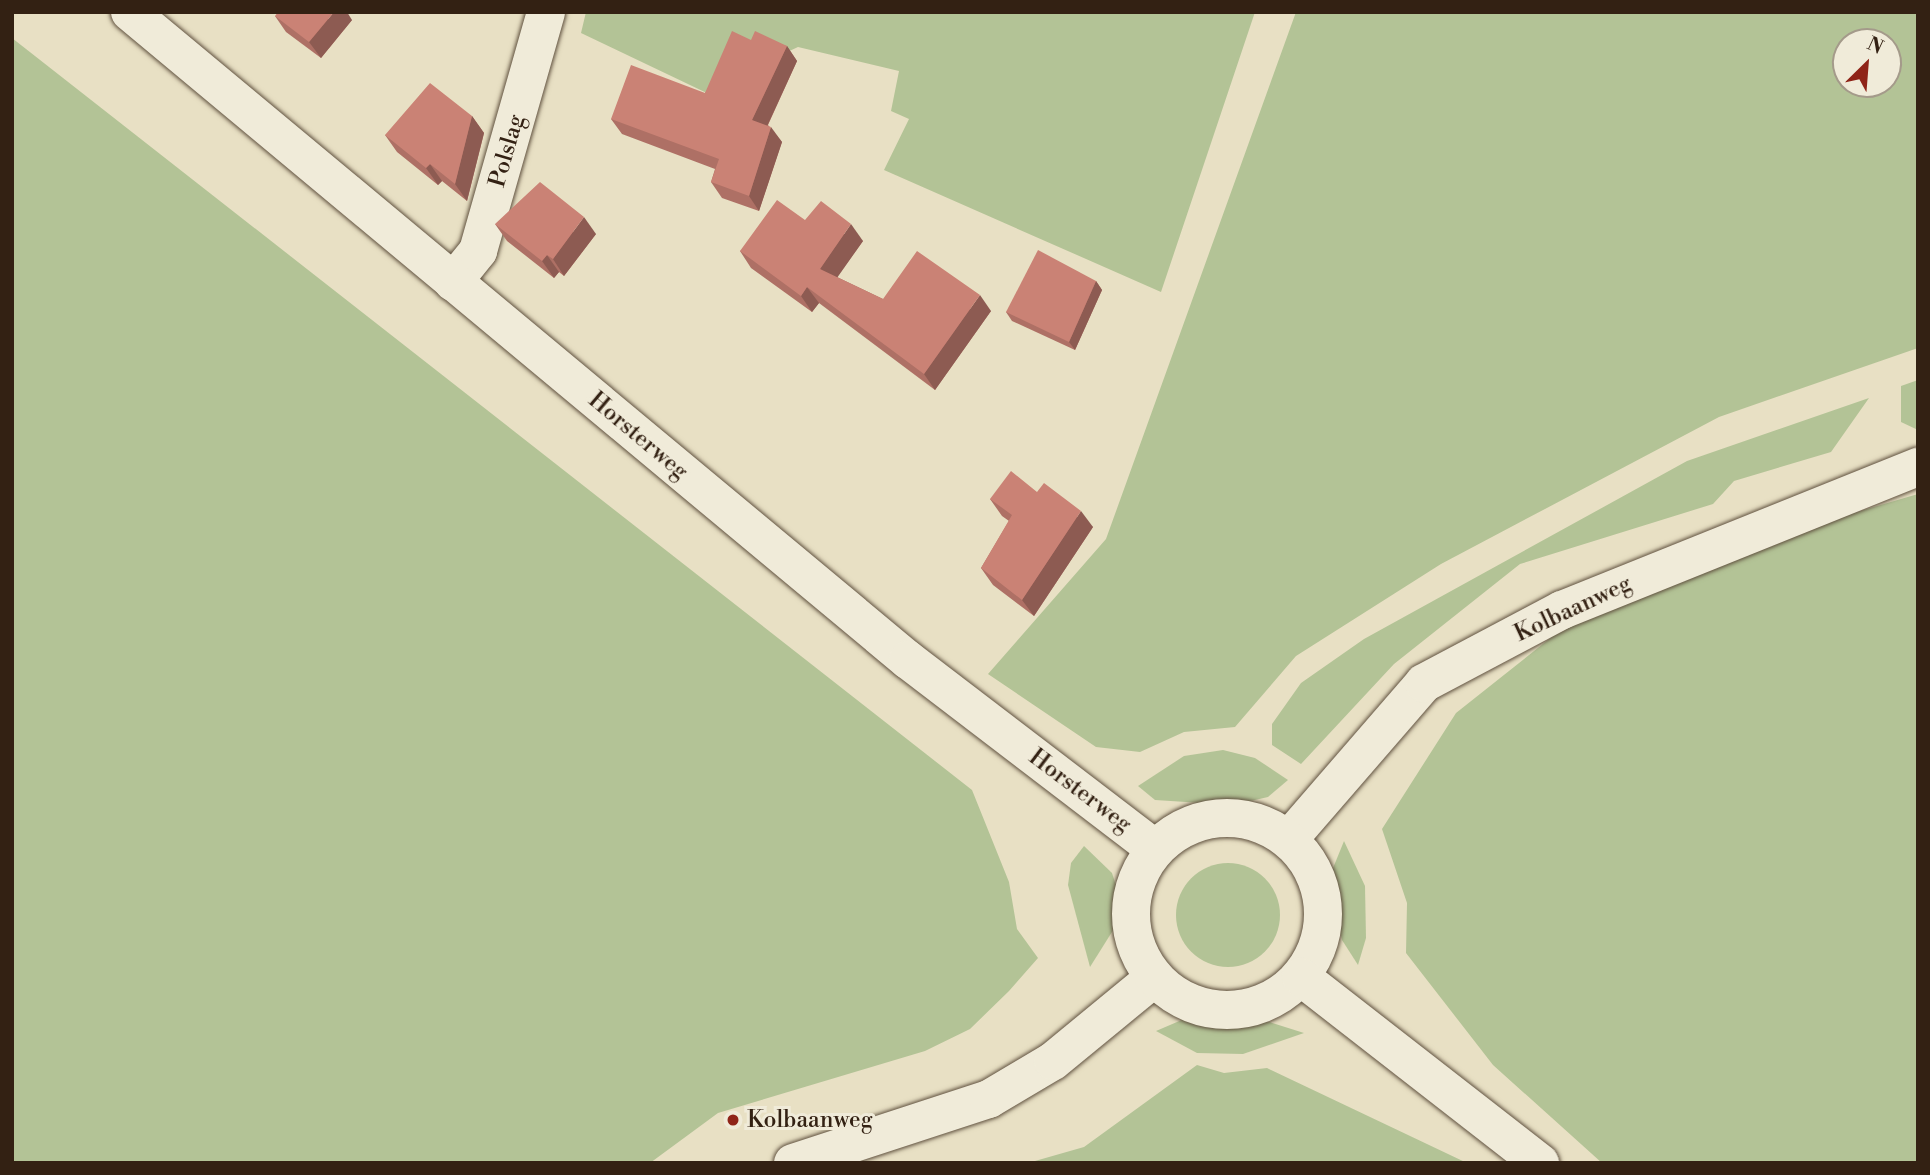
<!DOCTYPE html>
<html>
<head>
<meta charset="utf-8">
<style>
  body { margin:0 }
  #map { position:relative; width:1930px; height:1175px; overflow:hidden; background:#e8e0c4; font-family:"Libre Bodoni",serif }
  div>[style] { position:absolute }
  .green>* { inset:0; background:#b3c396 }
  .round { border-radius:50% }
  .roads { filter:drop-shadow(0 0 2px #60513f) drop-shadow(0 0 2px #60513f) }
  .minor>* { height:38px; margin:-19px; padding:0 19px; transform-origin:19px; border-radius:19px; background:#f0ebd9 }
  .tertiary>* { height:38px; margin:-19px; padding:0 19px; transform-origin:19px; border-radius:19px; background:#f0ebd9 }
  .secondary>* { height:38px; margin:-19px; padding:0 19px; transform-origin:19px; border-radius:19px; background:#f0ebd9 }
  .secondary>.ring { margin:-19px; padding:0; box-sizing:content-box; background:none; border:38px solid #f0ebd9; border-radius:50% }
  .wall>* { inset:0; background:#ae7065 }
  .shaded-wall>* { inset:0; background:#8d5b52 }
  .building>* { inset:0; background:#ca8275 }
  .dots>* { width:19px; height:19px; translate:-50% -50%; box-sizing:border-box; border:4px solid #f0ebd9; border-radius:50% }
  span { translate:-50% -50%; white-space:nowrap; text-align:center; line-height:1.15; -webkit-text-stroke:6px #f0ebd9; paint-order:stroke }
  .street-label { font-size:23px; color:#332113 }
  .poi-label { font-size:23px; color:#332113 }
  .left { translate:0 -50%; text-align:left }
  .frame { position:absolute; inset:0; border:14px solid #332113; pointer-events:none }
  .north { position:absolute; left:1832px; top:28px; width:70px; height:70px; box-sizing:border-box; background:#f0ebd9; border:2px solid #a49a8a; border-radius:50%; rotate:25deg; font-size:19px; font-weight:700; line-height:28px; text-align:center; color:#332113 }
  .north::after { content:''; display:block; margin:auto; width:24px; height:32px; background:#8f2418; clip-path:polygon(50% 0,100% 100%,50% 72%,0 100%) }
</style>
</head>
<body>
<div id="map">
  <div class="green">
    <div style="clip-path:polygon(586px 12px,1255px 12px,1161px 292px,884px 170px,909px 119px,891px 111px,899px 71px,798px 47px,783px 54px,755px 116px,581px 33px)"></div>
    <div style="clip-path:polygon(evenodd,1296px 12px,1918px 12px,1918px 348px,1719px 417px,1441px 564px,1296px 656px,1235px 727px,1184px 732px,1140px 752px,1096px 747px,988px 674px,1106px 539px,1296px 12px,1846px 42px,1888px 42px,1888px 84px,1846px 84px,1846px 42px)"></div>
    <div style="clip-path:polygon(12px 38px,972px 790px,1009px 882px,1017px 929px,1038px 958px,1009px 991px,970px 1029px,925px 1051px,718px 1113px,650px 1163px,12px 1163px)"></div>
    <div style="clip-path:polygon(1918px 380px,1918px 430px,1901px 422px,1901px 386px)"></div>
    <div style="clip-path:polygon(1869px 398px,1831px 452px,1734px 481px,1713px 504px,1520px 564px,1394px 664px,1301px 764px,1272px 745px,1272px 724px,1301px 683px,1364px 639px,1687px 461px)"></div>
    <div style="clip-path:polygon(1918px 494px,1918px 1163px,1602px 1163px,1493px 1065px,1406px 953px,1407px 903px,1382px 829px,1456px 713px,1558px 632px,1693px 560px)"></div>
    <div style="clip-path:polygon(1223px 750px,1255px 758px,1288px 780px,1268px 797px,1233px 805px,1155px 800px,1138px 786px,1184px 756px)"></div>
    <div style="clip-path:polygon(1344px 841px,1365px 886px,1366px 938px,1358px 965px,1342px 940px,1332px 897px,1331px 873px)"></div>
    <div style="clip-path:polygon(1084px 846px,1112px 873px,1121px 901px,1117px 924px,1090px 967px,1068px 885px,1071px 863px)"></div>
    <div class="round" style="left:1176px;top:863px;width:104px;height:104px"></div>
    <div style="clip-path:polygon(1184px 1019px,1263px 1020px,1304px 1033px,1243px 1054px,1197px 1053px,1156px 1031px)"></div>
    <div style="clip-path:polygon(1197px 1065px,1224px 1073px,1267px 1068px,1467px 1163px,1028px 1163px,1084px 1147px)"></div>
  </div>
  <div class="roads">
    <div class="minor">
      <div style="left:453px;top:282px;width:40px;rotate:-51deg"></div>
      <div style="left:478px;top:251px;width:248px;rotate:-74.1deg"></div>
    </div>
    <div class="tertiary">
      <div style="left:1289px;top:839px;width:206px;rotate:-49.1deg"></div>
      <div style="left:1424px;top:683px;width:156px;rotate:-27.9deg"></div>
      <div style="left:1562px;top:610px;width:384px;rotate:-21.9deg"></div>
      <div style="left:793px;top:1163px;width:206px;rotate:-18.1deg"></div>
      <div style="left:989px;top:1099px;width:74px;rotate:-30.7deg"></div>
      <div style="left:1053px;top:1061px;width:131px;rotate:-39.4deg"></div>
    </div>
    <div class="secondary">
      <div style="left:130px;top:12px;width:1013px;rotate:39.79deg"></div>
      <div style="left:908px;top:660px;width:311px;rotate:37.4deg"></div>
      <div class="ring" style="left:1131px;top:818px;width:154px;height:154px"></div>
      <div style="left:1301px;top:977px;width:303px;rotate:37.9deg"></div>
    </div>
  </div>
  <div class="wall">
    <div style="clip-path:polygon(275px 16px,352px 20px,321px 58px,286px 32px)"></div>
    <div style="clip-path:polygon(751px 40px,787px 46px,797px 61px,768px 125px,782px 142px,759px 211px,722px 198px,711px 182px,715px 169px,622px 134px,611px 119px,705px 93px)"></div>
    <div style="clip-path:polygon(472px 116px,484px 133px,467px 201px,442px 181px,438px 185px,397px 152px,385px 135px)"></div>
    <div style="clip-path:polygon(805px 220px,863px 241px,837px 277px,883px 299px,991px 311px,935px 390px,819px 303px,812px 312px,751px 268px,740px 251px)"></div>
    <div style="clip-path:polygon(495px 224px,596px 234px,564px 276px,559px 272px,554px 278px,507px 241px)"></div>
    <div style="clip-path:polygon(1096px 281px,1102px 290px,1075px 350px,1012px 321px,1006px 312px)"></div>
    <div style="clip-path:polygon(1037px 492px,1093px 527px,1034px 616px,993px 585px,981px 568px,1009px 521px,1002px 516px,990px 499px)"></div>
  </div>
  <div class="shaded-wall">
    <div style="clip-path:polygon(334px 12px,347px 12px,352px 20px,321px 58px,309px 42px)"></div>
    <div style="clip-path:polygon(787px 46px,797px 61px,763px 135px,752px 120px)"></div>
    <div style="clip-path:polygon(472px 116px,484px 133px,467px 201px,455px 184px)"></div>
    <div style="clip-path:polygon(771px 127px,782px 142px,759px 211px,749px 196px)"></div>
    <div style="clip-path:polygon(430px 164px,442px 181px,438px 185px,426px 168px)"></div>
    <div style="clip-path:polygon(584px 217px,596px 234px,564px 276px,553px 259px)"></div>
    <div style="clip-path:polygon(851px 224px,863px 241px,832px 285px,820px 269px)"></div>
    <div style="clip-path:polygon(547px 255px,559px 272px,554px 278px,542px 261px)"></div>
    <div style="clip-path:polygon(1096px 281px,1102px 290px,1075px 350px,1069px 342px)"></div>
    <div style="clip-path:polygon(807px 287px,819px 303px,812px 312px,801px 296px)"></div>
    <div style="clip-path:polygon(980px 295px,991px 311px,935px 390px,924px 374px)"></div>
    <div style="clip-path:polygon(1081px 511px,1093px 527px,1034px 616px,1022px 600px)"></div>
  </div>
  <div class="building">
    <div style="clip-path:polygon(278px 12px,334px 12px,309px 42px,275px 16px)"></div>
    <div style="clip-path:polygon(732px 31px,751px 40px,755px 31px,787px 46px,752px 120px,771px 127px,749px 196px,711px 182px,719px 159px,611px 119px,631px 65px,705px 93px)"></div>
    <div style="clip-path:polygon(430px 83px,472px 116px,455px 184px,430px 164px,426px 168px,385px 135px)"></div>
    <div style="clip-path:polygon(540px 182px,584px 217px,553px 259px,547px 255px,542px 261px,495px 224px)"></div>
    <div style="clip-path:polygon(777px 200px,805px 220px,821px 201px,851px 224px,820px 269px,883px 299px,917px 251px,980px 295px,924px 374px,807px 287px,801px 296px,740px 251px)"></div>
    <div style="clip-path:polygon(1038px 250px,1096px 281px,1069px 342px,1006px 312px)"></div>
    <div style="clip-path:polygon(1011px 471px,1037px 492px,1044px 483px,1081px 511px,1022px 600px,981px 568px,1012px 515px,990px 499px)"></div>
  </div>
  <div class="dots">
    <div style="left:733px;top:1120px;background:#8f2418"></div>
  </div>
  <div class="street-label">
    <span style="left:507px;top:151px;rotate:-74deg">Polslag</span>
    <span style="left:638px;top:436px;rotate:40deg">Horsterweg</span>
    <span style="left:1573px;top:609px;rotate:-25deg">Kolbaanweg</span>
    <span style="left:1080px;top:791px;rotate:37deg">Horsterweg</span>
  </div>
  <div class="poi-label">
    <span class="left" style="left:747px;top:1120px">Kolbaanweg</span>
  </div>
  <div class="frame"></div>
  <div class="north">N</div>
</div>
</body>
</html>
